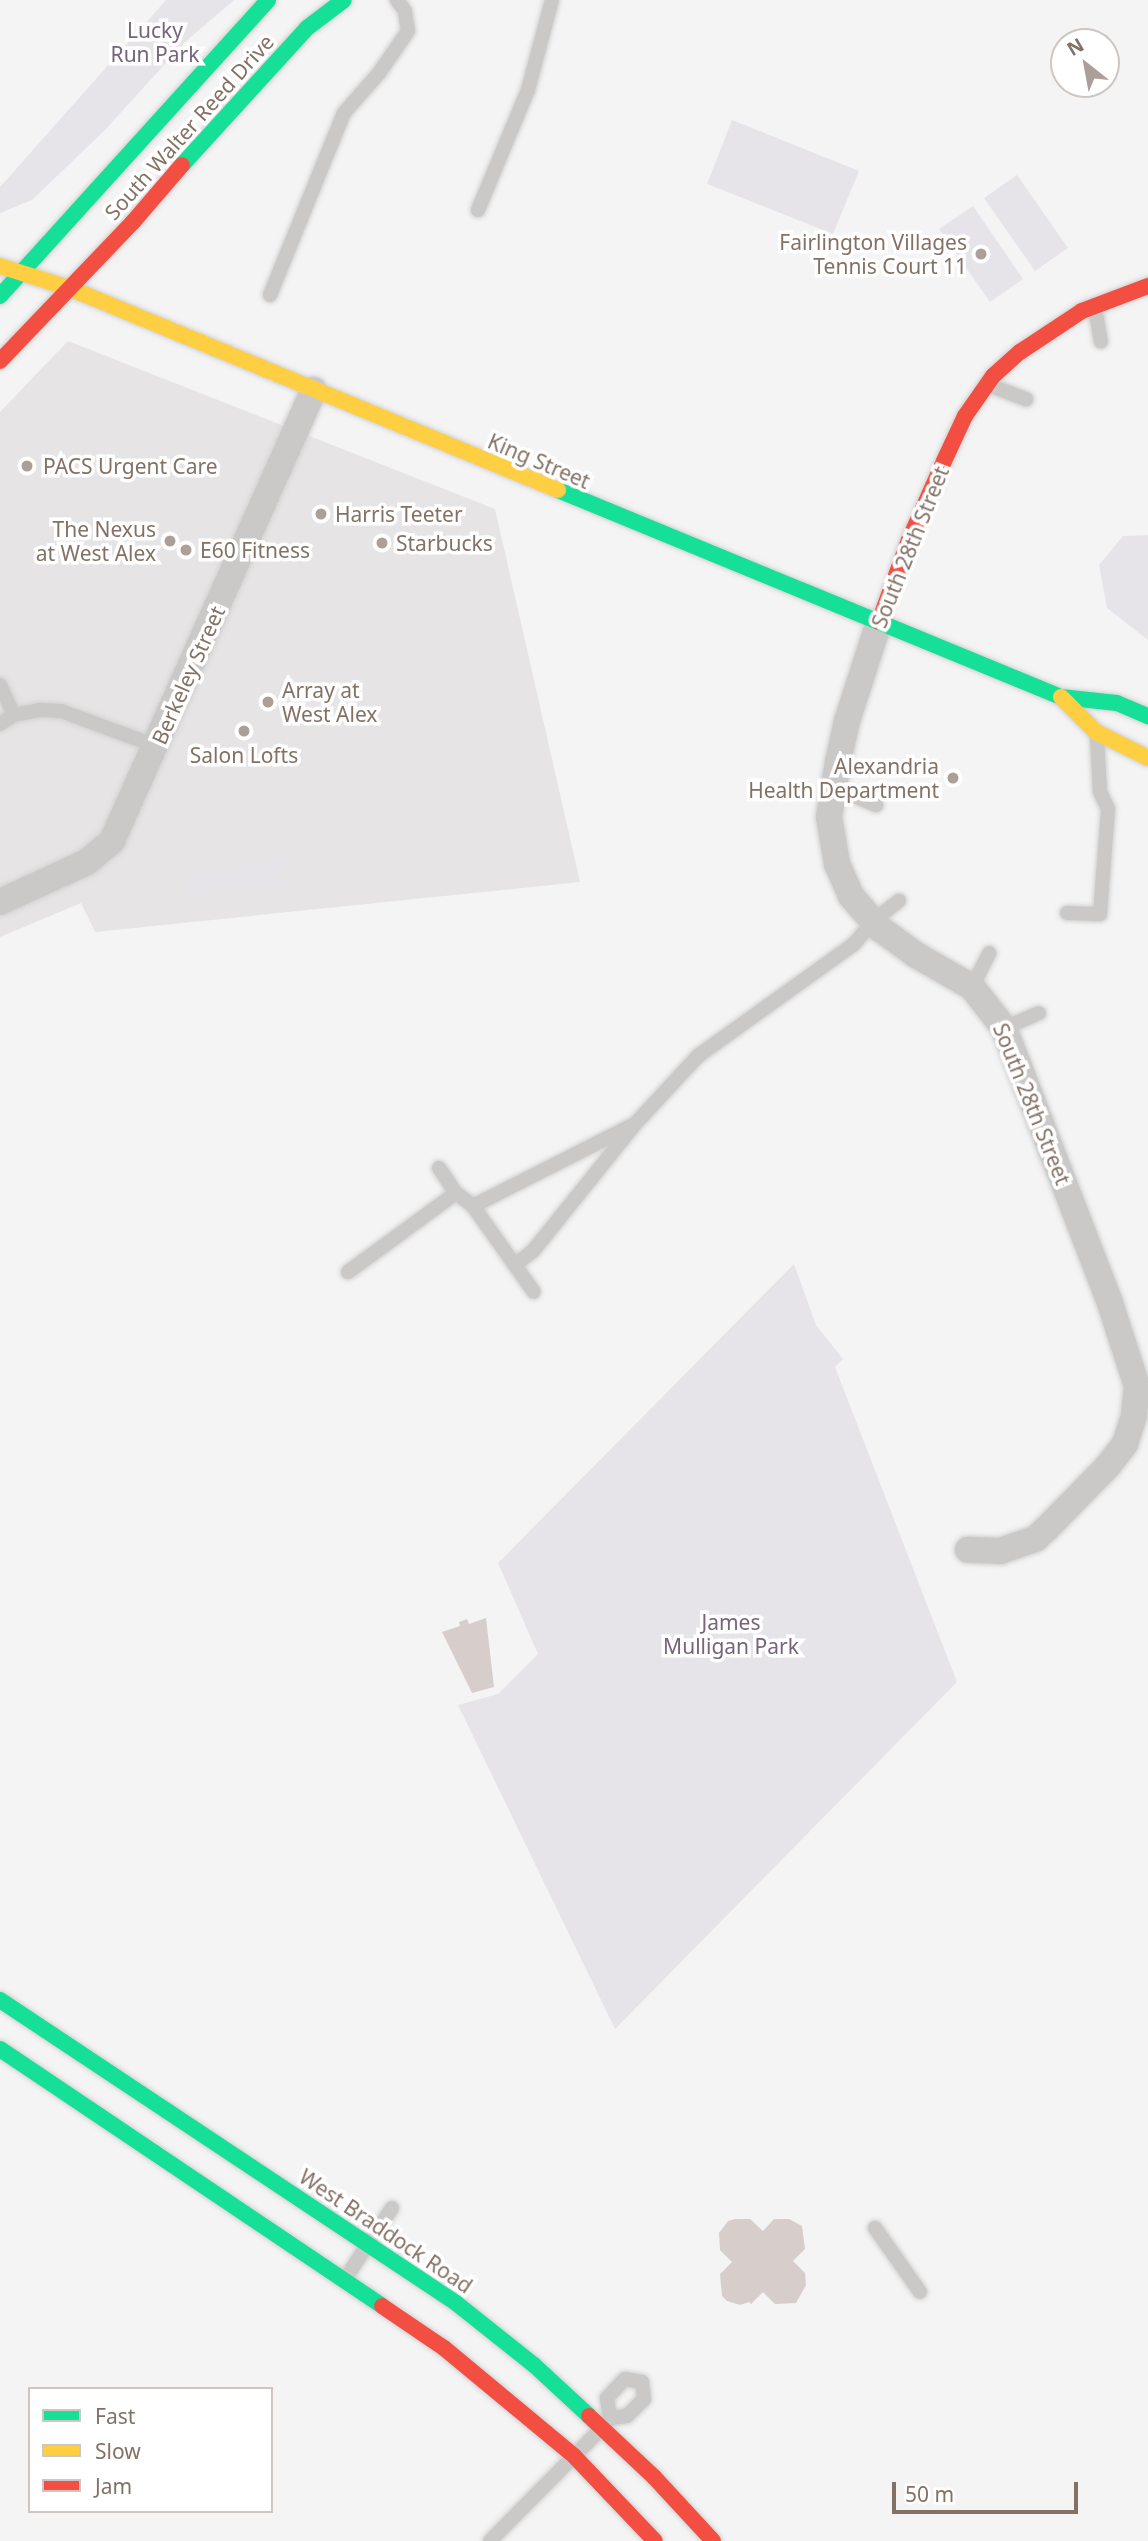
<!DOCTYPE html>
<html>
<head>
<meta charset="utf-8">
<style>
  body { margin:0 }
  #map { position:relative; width:1148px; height:2541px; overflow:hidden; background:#f4f4f5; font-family:"Noto Sans",sans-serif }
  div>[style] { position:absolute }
  .built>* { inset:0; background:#e6e4e4 }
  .green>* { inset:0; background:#e6e4e9 }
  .water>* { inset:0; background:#d7cecc }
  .roads { filter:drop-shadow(0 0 2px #d2d1d1) drop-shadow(0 0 2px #d2d1d1) }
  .lane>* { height:14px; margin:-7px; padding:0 7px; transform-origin:7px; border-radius:7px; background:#cac9c8 }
  .street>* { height:26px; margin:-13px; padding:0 13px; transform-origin:13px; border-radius:13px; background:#cac9c8 }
  .fast>* { height:16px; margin:-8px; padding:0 8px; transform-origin:8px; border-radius:8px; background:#16e098 }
  .slow>* { height:16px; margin:-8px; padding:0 8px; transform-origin:8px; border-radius:8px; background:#ffcf43 }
  .jam>* { height:16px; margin:-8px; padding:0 8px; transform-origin:8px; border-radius:8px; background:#f24e42 }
  .dots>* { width:19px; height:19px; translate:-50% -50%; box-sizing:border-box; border:4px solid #fff; border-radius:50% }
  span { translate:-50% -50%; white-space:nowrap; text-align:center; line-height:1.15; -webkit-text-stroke:7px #fff; paint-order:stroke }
  .park-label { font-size:21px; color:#75647b }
  .street-label { font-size:21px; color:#847166 }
  .poi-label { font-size:21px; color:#847166 }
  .right { translate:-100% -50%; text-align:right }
  .left { translate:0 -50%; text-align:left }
  .legend { position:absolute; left:28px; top:2387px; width:245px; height:126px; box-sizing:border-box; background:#fff; border:2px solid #cec6c2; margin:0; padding:9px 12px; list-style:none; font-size:21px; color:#847166 }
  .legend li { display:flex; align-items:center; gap:14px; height:35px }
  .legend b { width:35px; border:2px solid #cec6c2 }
  .north { position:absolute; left:1050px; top:28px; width:70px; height:70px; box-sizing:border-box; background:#fff; border:2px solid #cec6c2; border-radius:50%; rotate:329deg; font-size:19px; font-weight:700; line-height:28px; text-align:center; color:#847166 }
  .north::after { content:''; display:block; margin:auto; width:24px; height:32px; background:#ab9f98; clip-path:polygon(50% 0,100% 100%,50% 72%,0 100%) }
  .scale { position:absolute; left:892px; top:2482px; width:186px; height:32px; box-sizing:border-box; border:4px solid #847166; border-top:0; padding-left:9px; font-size:21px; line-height:24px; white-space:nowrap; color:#847166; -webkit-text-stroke:5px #fff; paint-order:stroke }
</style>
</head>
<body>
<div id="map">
  <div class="built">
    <div style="clip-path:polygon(68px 341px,495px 509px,580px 882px,95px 932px,81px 903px,0 937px,0 412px)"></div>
  </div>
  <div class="green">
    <div style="clip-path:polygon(166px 0,234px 0,184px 43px,106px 129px,32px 200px,0 213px,0 187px)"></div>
    <div style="clip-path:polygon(732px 120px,859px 171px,833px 234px,707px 184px)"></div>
    <div style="clip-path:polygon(1017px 175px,1068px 248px,1035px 271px,984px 198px)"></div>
    <div style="clip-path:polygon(973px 206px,1023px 279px,990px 302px,939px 229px)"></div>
    <div style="clip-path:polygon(1148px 535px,1148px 640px,1107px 608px,1099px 565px,1123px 536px)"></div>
    <div style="clip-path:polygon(287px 859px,289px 869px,279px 871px,281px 884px,190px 896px,187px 872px)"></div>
    <div style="clip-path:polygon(794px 1264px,816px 1325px,843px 1359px,835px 1367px,957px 1682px,615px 2029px,458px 1705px,498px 1694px,538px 1654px,498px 1563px)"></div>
  </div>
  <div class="water">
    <div style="clip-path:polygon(486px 1618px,494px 1687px,472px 1693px,442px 1632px,460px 1626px,459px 1622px,467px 1619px,469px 1624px)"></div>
    <div style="clip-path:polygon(735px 2219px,750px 2219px,763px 2231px,774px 2219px,789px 2219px,802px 2226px,805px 2249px,793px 2261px,805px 2273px,806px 2285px,796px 2303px,775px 2304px,763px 2292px,751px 2304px,749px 2302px,740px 2305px,727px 2301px,722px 2296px,720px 2274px,732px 2262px,720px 2250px,719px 2233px,728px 2221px)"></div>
  </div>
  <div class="roads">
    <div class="lane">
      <div style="left:478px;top:210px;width:130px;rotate:-67.4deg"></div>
      <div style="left:528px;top:90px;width:93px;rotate:-75.1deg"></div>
      <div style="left:270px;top:295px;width:196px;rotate:-67.9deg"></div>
      <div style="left:344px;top:113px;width:53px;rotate:-48.8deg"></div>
      <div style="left:379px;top:73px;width:51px;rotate:-55.4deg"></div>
      <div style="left:408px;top:31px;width:20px;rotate:-99deg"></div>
      <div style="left:405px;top:11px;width:14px;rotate:-126deg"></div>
      <div style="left:1095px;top:308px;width:34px;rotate:80deg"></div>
      <div style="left:989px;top:385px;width:40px;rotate:21deg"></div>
      <div style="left:0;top:685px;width:33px;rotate:65deg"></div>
      <div style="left:0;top:724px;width:17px;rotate:-33deg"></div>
      <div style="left:14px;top:715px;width:26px;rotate:-11deg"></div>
      <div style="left:40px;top:710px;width:21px;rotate:3deg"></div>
      <div style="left:61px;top:711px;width:101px;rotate:20.2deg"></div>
      <div style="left:834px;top:787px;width:46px;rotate:23.2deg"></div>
      <div style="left:1067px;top:913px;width:33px;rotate:2deg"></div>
      <div style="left:1100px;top:914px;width:105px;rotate:-85.6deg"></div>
      <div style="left:1108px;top:809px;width:19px;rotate:-115deg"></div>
      <div style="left:1100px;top:792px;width:55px;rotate:-93.1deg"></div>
      <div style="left:972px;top:987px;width:38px;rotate:-63deg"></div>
      <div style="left:1004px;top:1028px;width:38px;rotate:-23deg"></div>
      <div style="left:439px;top:1168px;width:30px;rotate:56deg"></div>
      <div style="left:456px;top:1193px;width:21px;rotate:37deg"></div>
      <div style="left:473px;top:1206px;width:105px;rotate:54.7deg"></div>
      <div style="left:473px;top:1206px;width:177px;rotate:-26.9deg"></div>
      <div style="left:515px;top:1265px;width:23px;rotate:-38deg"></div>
      <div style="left:533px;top:1251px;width:163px;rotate:-51.2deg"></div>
      <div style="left:635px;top:1124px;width:93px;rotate:-47.2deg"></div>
      <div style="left:698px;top:1056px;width:192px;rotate:-35.7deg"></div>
      <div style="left:854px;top:944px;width:30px;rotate:-50deg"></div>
      <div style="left:873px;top:921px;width:33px;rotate:-38deg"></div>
      <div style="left:348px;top:1272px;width:134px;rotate:-36.2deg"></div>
      <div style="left:875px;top:2228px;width:78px;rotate:54.9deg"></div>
      <div style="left:345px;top:2279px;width:85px;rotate:-56.5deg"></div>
      <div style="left:610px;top:2418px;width:17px;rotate:-7deg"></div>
      <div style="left:627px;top:2416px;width:24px;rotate:-45deg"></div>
      <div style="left:644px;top:2399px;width:17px;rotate:-97deg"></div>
      <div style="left:490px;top:2541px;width:159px;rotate:-45.3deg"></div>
      <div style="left:602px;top:2428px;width:13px;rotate:-51deg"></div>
      <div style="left:610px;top:2418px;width:20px;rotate:-99deg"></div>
      <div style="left:607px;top:2398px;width:26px;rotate:-47deg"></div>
      <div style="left:625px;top:2379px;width:17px;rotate:10deg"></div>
    </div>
    <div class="street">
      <div style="left:879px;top:622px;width:104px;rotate:107.9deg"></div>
      <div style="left:847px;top:721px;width:42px;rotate:102.4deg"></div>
      <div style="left:838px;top:762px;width:56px;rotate:99.3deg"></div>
      <div style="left:829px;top:817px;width:48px;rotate:80.3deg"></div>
      <div style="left:837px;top:864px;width:35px;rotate:66deg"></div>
      <div style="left:851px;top:896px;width:43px;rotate:48.8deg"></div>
      <div style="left:879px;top:928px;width:46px;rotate:36.1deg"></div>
      <div style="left:916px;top:955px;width:64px;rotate:29.7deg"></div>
      <div style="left:972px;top:987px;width:52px;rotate:52deg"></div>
      <div style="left:1004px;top:1028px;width:292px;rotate:68.9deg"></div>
      <div style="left:1109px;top:1300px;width:90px;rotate:72deg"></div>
      <div style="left:1137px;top:1386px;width:30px;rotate:96deg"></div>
      <div style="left:1134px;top:1416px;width:29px;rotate:108deg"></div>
      <div style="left:1125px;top:1444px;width:28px;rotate:128deg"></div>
      <div style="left:1108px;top:1466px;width:87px;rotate:134.5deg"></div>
      <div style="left:1047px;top:1528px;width:16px;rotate:137deg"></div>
      <div style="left:1035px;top:1539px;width:36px;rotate:161deg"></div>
      <div style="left:1001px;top:1551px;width:33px;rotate:-178deg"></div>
      <div style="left:0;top:902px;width:96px;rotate:-24.7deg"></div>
      <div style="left:87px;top:862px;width:33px;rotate:-40deg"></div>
      <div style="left:112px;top:841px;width:494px;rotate:-65.9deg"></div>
    </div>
    <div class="fast">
      <div style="left:182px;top:165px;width:185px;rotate:-47.6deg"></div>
      <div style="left:307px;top:28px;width:46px;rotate:-37.1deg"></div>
      <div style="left:0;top:296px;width:399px;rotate:-47.8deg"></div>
      <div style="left:558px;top:490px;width:544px;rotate:22.37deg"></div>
      <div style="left:1061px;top:697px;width:56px;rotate:6.1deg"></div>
      <div style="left:1117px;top:703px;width:34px;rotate:23deg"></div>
      <div style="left:0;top:2000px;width:547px;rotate:33.6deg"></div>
      <div style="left:456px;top:2303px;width:100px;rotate:38.5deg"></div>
      <div style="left:534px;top:2365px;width:75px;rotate:42.8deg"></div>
      <div style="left:0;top:2049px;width:460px;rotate:33.9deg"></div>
    </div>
    <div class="slow">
      <div style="left:0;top:266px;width:72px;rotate:17.7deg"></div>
      <div style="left:69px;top:288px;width:529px;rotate:22.44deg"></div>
      <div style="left:1061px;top:697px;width:49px;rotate:45deg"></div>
      <div style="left:1096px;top:732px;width:58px;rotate:26.6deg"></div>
    </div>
    <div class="jam">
      <div style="left:0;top:361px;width:192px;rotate:-46.3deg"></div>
      <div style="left:133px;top:222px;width:75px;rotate:-49.3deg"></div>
      <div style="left:879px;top:622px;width:87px;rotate:-69.9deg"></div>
      <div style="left:909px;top:540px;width:86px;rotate:-66.1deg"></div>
      <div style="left:944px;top:461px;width:50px;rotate:-65deg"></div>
      <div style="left:965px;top:416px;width:49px;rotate:-55deg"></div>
      <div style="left:993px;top:376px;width:36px;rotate:-42deg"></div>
      <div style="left:1020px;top:352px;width:74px;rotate:-33.5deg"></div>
      <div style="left:1082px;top:311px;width:71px;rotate:-20.7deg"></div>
      <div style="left:382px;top:2306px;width:75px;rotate:34.1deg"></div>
      <div style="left:444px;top:2348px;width:169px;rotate:39.7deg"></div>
      <div style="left:574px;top:2456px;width:117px;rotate:46.4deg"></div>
      <div style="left:589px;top:2416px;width:89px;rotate:43.2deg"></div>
      <div style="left:654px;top:2477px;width:87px;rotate:47.3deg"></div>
    </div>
  </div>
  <div class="dots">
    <div style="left:981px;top:254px;background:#ab9f98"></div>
    <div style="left:27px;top:466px;background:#ab9f98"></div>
    <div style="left:321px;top:514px;background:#ab9f98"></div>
    <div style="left:170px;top:541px;background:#ab9f98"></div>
    <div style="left:382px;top:543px;background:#ab9f98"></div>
    <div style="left:186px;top:550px;background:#ab9f98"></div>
    <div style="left:268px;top:702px;background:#ab9f98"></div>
    <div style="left:244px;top:731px;background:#ab9f98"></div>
    <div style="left:953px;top:778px;background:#ab9f98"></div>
  </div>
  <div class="park-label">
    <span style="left:155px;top:42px">Lucky<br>Run Park</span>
    <span style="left:731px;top:1634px">James<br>Mulligan Park</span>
  </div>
  <div class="street-label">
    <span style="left:189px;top:127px;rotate:-48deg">South Walter Reed Drive</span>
    <span style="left:539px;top:461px;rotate:23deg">King Street</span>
    <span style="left:910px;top:547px;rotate:-68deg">South 28th Street</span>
    <span style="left:188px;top:675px;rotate:-66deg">Berkeley Street</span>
    <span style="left:1032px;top:1104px;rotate:68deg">South 28th Street</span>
    <span style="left:386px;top:2231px;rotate:34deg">West Braddock Road</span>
  </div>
  <div class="poi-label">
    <span class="right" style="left:967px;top:254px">Fairlington Villages<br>Tennis Court 11</span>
    <span class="left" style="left:43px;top:466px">PACS Urgent Care</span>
    <span class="left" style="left:335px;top:514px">Harris Teeter</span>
    <span class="right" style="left:156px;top:541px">The Nexus<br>at West Alex</span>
    <span class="left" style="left:396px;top:543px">Starbucks</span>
    <span class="left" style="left:200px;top:550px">E60 Fitness</span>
    <span class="left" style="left:282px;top:702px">Array at<br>West Alex</span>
    <span style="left:244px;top:755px">Salon Lofts</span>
    <span class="right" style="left:939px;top:778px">Alexandria<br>Health Department</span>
  </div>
  <ul class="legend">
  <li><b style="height:9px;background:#16e098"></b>Fast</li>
  <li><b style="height:9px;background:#ffcf43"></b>Slow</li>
  <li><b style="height:9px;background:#f24e42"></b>Jam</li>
  </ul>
  <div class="north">N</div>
  <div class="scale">50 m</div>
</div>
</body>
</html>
